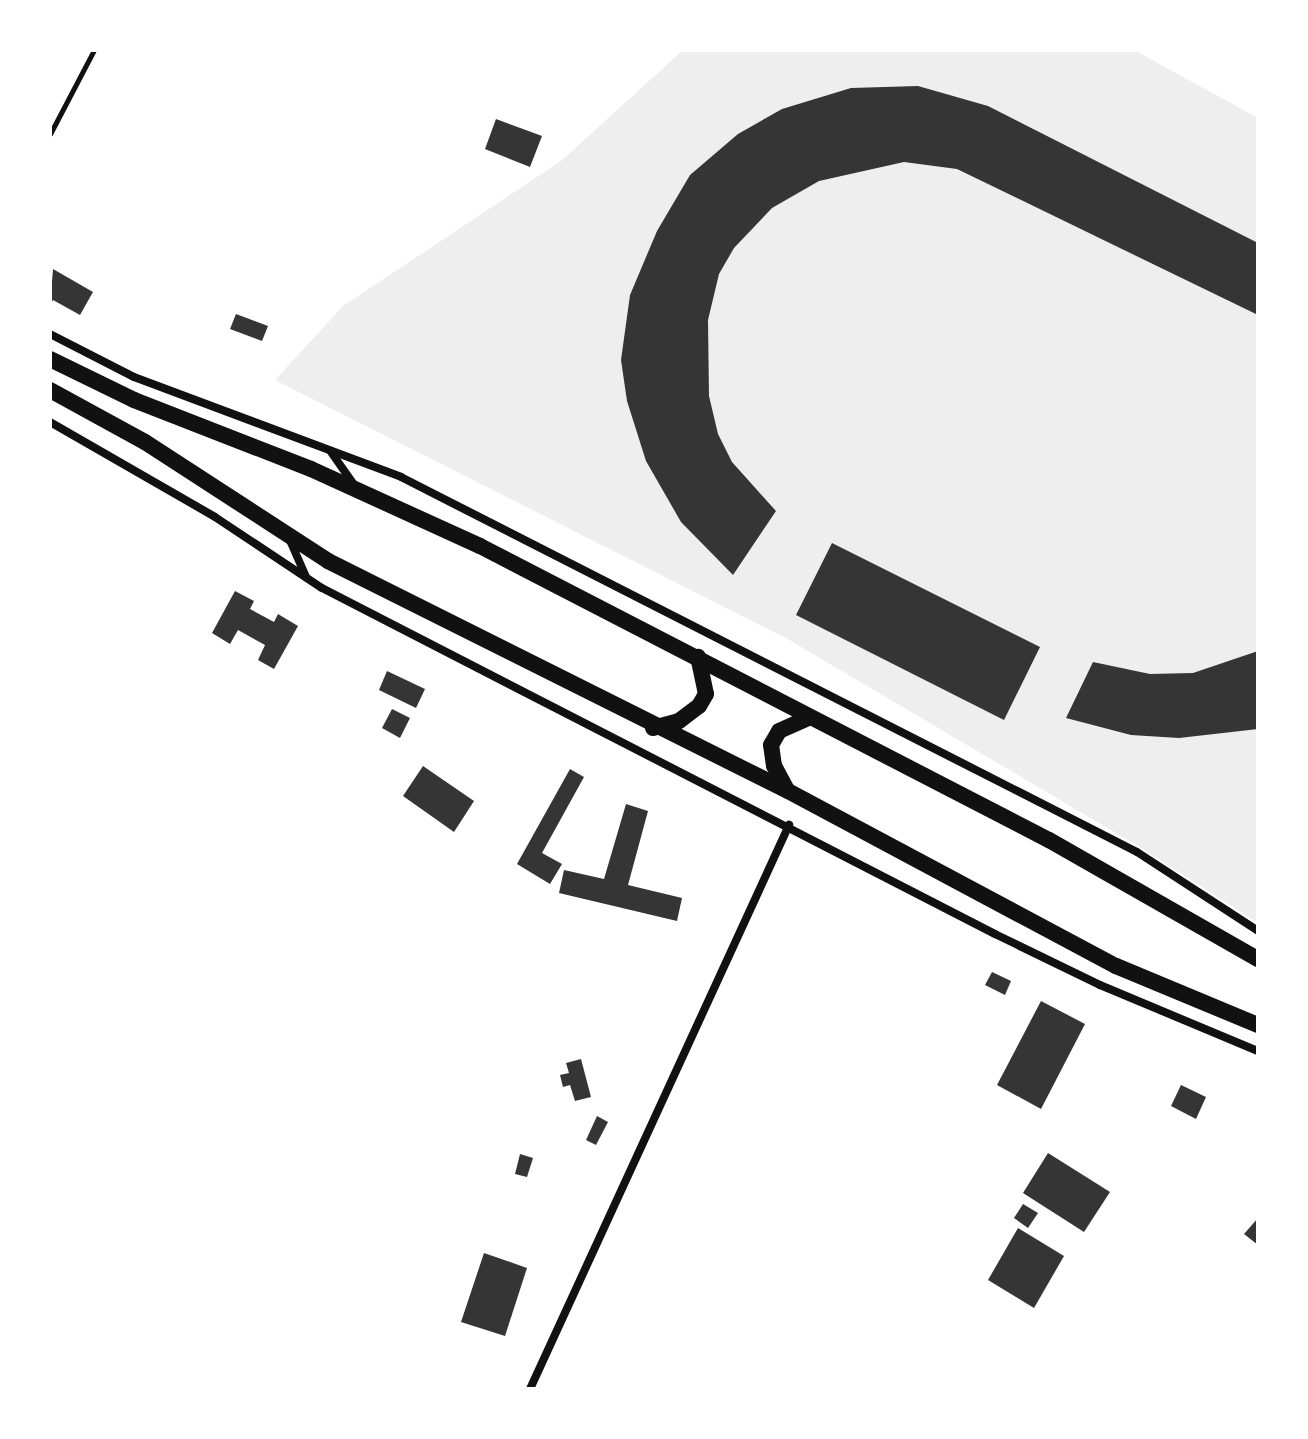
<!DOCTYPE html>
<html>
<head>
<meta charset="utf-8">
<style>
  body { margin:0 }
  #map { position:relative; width:1308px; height:1439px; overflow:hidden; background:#fff; font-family:"Source Sans 3",sans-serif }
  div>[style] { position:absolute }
  .green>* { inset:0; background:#eee }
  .building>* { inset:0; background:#353535 }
  .service>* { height:5px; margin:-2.5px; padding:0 2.5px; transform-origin:2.5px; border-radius:2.5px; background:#111 }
  .minor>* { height:8px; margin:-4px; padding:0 4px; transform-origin:4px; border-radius:4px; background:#111 }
  .trunk>* { height:16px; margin:-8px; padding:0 8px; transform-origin:8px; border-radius:8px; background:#111 }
  span { translate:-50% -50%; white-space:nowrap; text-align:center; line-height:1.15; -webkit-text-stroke:8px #fff; paint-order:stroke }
  .frame { position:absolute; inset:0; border:52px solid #fff; pointer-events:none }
</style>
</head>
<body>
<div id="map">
  <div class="green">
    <div style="clip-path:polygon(683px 50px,1134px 50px,1258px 118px,1258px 923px,1138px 846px,786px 638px,275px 380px,343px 306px,561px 161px)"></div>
  </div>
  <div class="building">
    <div style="clip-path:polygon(918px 86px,988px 106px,1258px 243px,1258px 315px,957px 169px,904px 162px,819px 181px,772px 208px,734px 248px,719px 274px,708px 320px,709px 396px,718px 434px,732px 462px,776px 511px,733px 575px,681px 522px,646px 461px,627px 401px,621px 360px,630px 295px,657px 231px,690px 175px,738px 134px,782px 109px,851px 88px)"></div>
    <div style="clip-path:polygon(496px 119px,542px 136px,530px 167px,485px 149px)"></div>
    <div style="clip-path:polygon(53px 269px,93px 292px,80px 315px,53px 300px,50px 306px)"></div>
    <div style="clip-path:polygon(236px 314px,268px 326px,262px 341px,230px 329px)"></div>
    <div style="clip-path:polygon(832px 543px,1040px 647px,1004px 720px,796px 615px)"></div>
    <div style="clip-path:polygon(235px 591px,254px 601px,250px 609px,274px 622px,278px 614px,298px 626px,274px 669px,258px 660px,265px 645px,238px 630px,230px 644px,212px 633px)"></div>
    <div style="clip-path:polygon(1258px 651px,1258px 729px,1179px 738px,1131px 735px,1066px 718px,1093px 662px,1150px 674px,1193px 673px)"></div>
    <div style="clip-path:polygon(387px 671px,425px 689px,416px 708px,379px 690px)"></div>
    <div style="clip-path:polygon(392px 709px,410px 718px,400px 738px,382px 728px)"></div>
    <div style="clip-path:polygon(423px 766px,474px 801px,454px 832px,403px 796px)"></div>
    <div style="clip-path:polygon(570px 769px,584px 777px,542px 853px,562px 864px,550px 884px,517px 864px)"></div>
    <div style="clip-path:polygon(626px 804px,648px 811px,628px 885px,682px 898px,677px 921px,559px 893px,564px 870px,604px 879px)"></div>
    <div style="clip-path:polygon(992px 972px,1011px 981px,1005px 995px,985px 985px)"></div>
    <div style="clip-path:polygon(1041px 1001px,1085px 1024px,1041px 1109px,997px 1085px)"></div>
    <div style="clip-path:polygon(581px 1059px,591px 1097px,575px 1101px,570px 1085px,563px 1087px,560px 1075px,569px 1073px,566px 1063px)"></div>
    <div style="clip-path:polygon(1181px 1085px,1206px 1097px,1196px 1119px,1171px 1106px)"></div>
    <div style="clip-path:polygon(597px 1116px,608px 1122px,596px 1145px,586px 1140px)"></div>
    <div style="clip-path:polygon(1048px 1153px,1110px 1192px,1084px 1232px,1023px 1193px)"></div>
    <div style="clip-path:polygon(520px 1154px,533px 1158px,527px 1177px,515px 1174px)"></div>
    <div style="clip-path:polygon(1023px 1204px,1038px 1213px,1028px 1228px,1014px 1218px)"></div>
    <div style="clip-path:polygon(1258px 1218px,1258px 1245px,1244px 1234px)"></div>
    <div style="clip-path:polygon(1018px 1228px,1064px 1256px,1034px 1308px,988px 1280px)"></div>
    <div style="clip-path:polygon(484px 1253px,527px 1268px,505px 1336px,461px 1322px)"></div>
  </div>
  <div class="service">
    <div style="left:50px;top:134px;width:95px;rotate:-62.4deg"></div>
  </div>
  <div class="minor">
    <div style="left:50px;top:334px;width:94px;rotate:27.1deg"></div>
    <div style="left:134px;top:377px;width:285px;rotate:20.5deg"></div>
    <div style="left:401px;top:477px;width:826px;rotate:27deg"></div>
    <div style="left:1137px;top:852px;width:145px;rotate:33.1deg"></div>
    <div style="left:50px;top:422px;width:190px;rotate:29.9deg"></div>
    <div style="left:215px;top:517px;width:128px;rotate:33.6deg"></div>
    <div style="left:322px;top:588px;width:757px;rotate:27.21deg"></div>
    <div style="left:995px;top:934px;width:117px;rotate:25.9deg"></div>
    <div style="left:1100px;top:985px;width:171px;rotate:22.7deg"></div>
    <div style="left:331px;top:452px;width:42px;rotate:54.8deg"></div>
    <div style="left:289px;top:538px;width:43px;rotate:66.4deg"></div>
    <div style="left:530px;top:1389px;width:621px;rotate:-65.33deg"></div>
  </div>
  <div class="trunk">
    <div style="left:50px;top:359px;width:93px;rotate:26deg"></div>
    <div style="left:134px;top:400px;width:190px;rotate:21.3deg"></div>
    <div style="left:311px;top:469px;width:186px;rotate:24.5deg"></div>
    <div style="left:480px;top:546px;width:640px;rotate:27.33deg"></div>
    <div style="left:1049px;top:840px;width:241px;rotate:29.7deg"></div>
    <div style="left:50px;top:390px;width:108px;rotate:28.7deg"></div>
    <div style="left:145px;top:442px;width:218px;rotate:33deg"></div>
    <div style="left:328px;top:561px;width:514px;rotate:26.57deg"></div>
    <div style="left:788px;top:791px;width:372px;rotate:28.1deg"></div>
    <div style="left:1116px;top:966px;width:154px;rotate:22.6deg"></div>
    <div style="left:653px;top:728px;width:27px;rotate:-15deg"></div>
    <div style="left:679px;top:721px;width:25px;rotate:-37deg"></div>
    <div style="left:699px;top:706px;width:14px;rotate:-60deg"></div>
    <div style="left:706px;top:694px;width:38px;rotate:-102deg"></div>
    <div style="left:787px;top:790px;width:27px;rotate:-118deg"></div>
    <div style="left:774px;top:766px;width:21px;rotate:-98deg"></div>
    <div style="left:771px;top:745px;width:16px;rotate:-60deg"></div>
    <div style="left:779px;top:731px;width:34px;rotate:-24deg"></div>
  </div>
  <div class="frame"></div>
</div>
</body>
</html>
